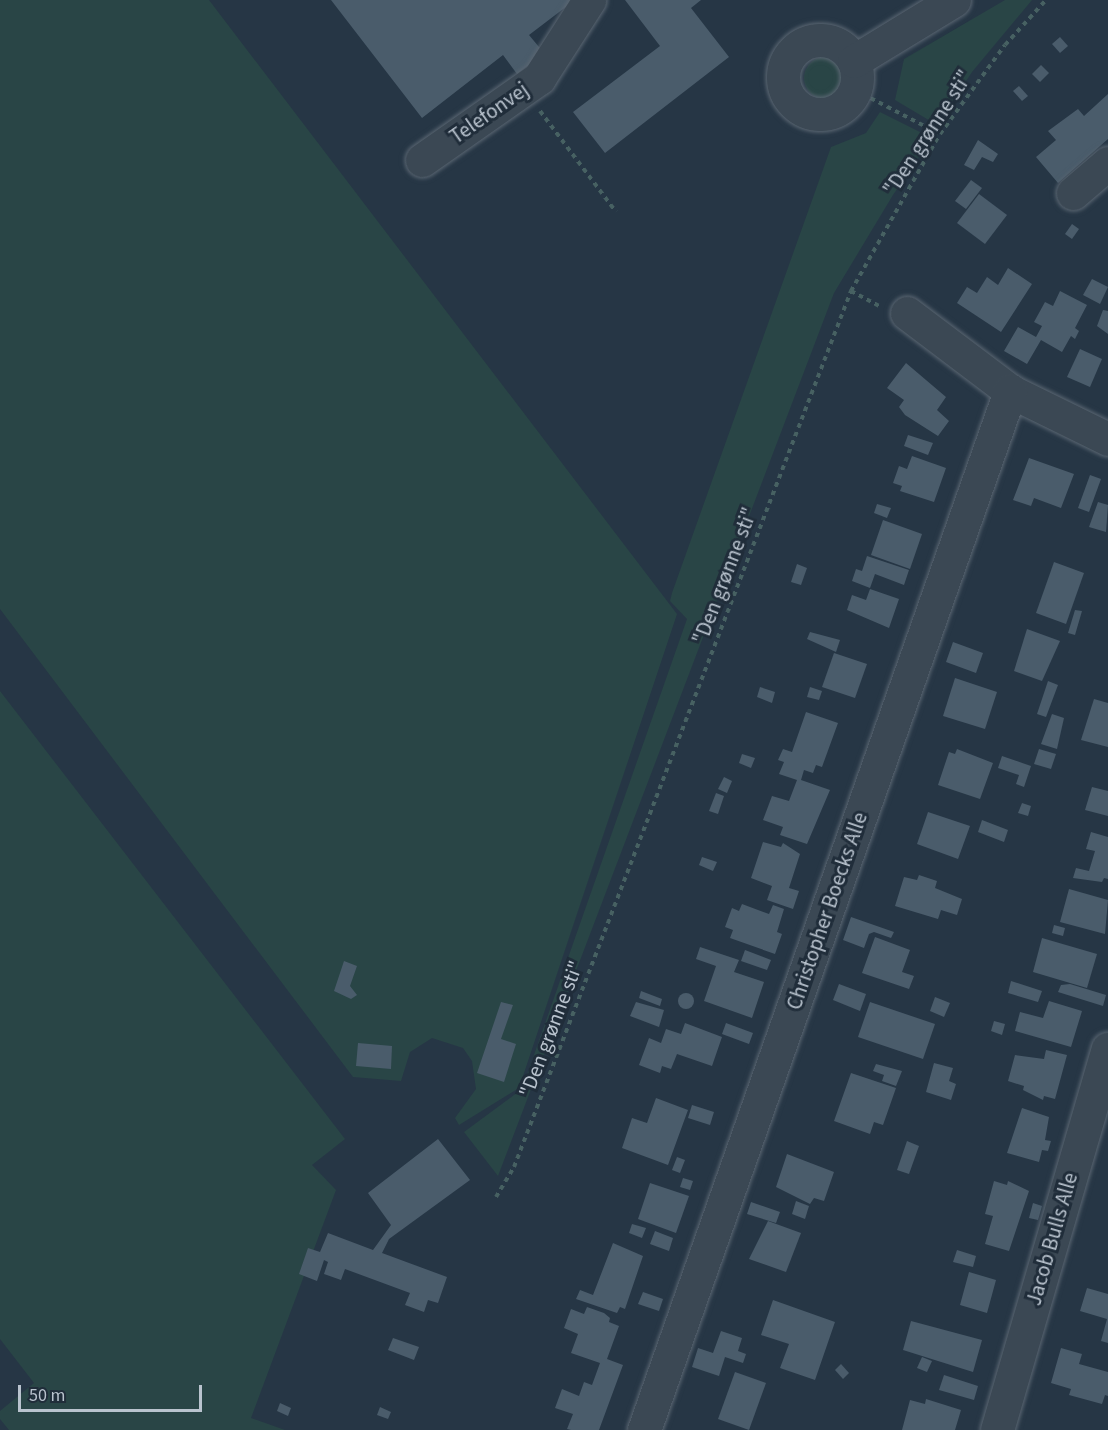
<!DOCTYPE html>
<html>
<head>
<meta charset="utf-8">
<style>
  body { margin:0 }
  #map { position:relative; width:1108px; height:1430px; overflow:hidden; background:#263645; font-family:"Source Sans 3",sans-serif }
  div>[style] { position:absolute }
  .green>* { inset:0; background:#294546 }
  .round { border-radius:50% }
  .building>* { inset:0; background:#4a5c6b }
  .path>* { height:4px; margin-top:-2px; transform-origin:0; background:repeating-linear-gradient(90deg,#476162 0 4.5px,transparent 0 9px) }
  .roads { filter:drop-shadow(0 0 2px #5a6672) drop-shadow(0 0 2px #5a6672) }
  .minor>* { height:33px; margin:-16.5px; padding:0 16.5px; transform-origin:16.5px; border-radius:16.5px; background:#3b4854 }
  .minor>.ring { margin:-16.5px; padding:0; box-sizing:content-box; background:none; border:33px solid #3b4854; border-radius:50% }
  span { translate:-50% -50%; white-space:nowrap; text-align:center; line-height:1.15; -webkit-text-stroke:6px #202d3a; paint-order:stroke }
  .street-label { font-size:21px; color:#b9c3ce }
  .scale { position:absolute; left:18px; top:1385px; width:184px; height:27px; box-sizing:border-box; border:3px solid #b9c3ce; border-top:0; padding-left:8px; font-size:18px; line-height:21px; white-space:nowrap; color:#b9c3ce; -webkit-text-stroke:4px #202d3a; paint-order:stroke }
</style>
</head>
<body>
<div id="map">
  <div class="green">
    <div style="clip-path:polygon(0 0,209px 0,677px 614px,519px 1088px,459px 1125px,455px 1118px,476px 1089px,472px 1061px,463px 1048px,432px 1038px,410px 1052px,401px 1081px,353px 1077px,0 609px)"></div>
    <div style="clip-path:polygon(1005px 0,1032px 0,972px 72px,937px 125px,895px 100px,904px 59px)"></div>
    <div class="round" style="left:804px;top:57px;width:42px;height:42px"></div>
    <div style="clip-path:polygon(880px 112px,932px 138px,893px 195px,834px 293px,498px 1176px,464px 1132px,522px 1089px,687px 619px,670px 601px,672px 593px,831px 147px,866px 133px)"></div>
    <div style="clip-path:polygon(0 691px,345px 1139px,312px 1165px,336px 1190px,251px 1418px,285px 1430px,9px 1430px,0 1419px,0 1411px,34px 1383px,0 1339px)"></div>
  </div>
  <div class="building">
    <div style="clip-path:polygon(331px 0,575px 0,529px 35px,544px 53px,517px 74px,503px 55px,422px 118px)"></div>
    <div style="clip-path:polygon(625px 0,701px 0,691px 8px,729px 57px,605px 153px,573px 112px,660px 46px)"></div>
    <div style="clip-path:polygon(1060px 37px,1068px 46px,1060px 53px,1052px 44px)"></div>
    <div style="clip-path:polygon(1041px 65px,1049px 73px,1040px 82px,1032px 74px)"></div>
    <div style="clip-path:polygon(1019px 86px,1028px 96px,1022px 101px,1013px 91px)"></div>
    <div style="clip-path:polygon(1108px 94px,1108px 139px,1058px 183px,1036px 157px,1056px 140px,1048px 131px,1078px 109px,1084px 116px)"></div>
    <div style="clip-path:polygon(978px 140px,998px 154px,993px 162px,982px 157px,974px 170px,964px 165px)"></div>
    <div style="clip-path:polygon(971px 180px,982px 188px,966px 209px,955px 201px)"></div>
    <div style="clip-path:polygon(979px 194px,1007px 215px,985px 244px,957px 223px)"></div>
    <div style="clip-path:polygon(1072px 224px,1079px 229px,1072px 239px,1065px 234px)"></div>
    <div style="clip-path:polygon(1008px 268px,1032px 284px,1001px 332px,957px 303px,967px 287px,977px 293px,987px 277px,998px 285px)"></div>
    <div style="clip-path:polygon(1092px 279px,1108px 287px,1100px 304px,1083px 295px)"></div>
    <div style="clip-path:polygon(1060px 291px,1087px 305px,1075px 328px,1079px 331px,1075px 339px,1071px 336px,1062px 352px,1041px 340px,1027px 364px,1004px 351px,1018px 327px,1036px 337px,1042px 326px,1034px 322px,1045px 302px,1053px 306px)"></div>
    <div style="clip-path:polygon(1103px 310px,1108px 311px,1108px 334px,1097px 326px)"></div>
    <div style="clip-path:polygon(1080px 349px,1102px 359px,1090px 387px,1067px 377px)"></div>
    <div style="clip-path:polygon(906px 363px,946px 397px,937px 410px,949px 421px,938px 436px,905px 415px,899px 407px,904px 400px,887px 388px)"></div>
    <div style="clip-path:polygon(908px 435px,933px 443px,928px 455px,904px 446px)"></div>
    <div style="clip-path:polygon(912px 456px,946px 468px,934px 502px,900px 491px,902px 486px,893px 483px,899px 466px,907px 469px)"></div>
    <div style="clip-path:polygon(1029px 458px,1074px 474px,1061px 508px,1034px 498px,1031px 506px,1013px 500px)"></div>
    <div style="clip-path:polygon(1090px 475px,1101px 479px,1089px 512px,1078px 508px)"></div>
    <div style="clip-path:polygon(1098px 502px,1108px 505px,1106px 532px,1089px 527px)"></div>
    <div style="clip-path:polygon(877px 504px,891px 508px,887px 518px,874px 513px)"></div>
    <div style="clip-path:polygon(883px 520px,922px 534px,910px 569px,871px 555px)"></div>
    <div style="clip-path:polygon(867px 556px,909px 570px,904px 585px,875px 574px,870px 588px,852px 581px,856px 569px,862px 571px)"></div>
    <div style="clip-path:polygon(1054px 562px,1084px 573px,1066px 624px,1036px 613px)"></div>
    <div style="clip-path:polygon(797px 564px,807px 568px,801px 585px,791px 582px)"></div>
    <div style="clip-path:polygon(870px 589px,899px 599px,889px 628px,847px 610px,852px 595px,866px 600px)"></div>
    <div style="clip-path:polygon(1075px 610px,1082px 611px,1075px 635px,1068px 633px)"></div>
    <div style="clip-path:polygon(1027px 629px,1060px 641px,1042px 681px,1014px 671px)"></div>
    <div style="clip-path:polygon(810px 632px,840px 640px,836px 652px,807px 639px)"></div>
    <div style="clip-path:polygon(953px 642px,983px 653px,976px 673px,946px 662px)"></div>
    <div style="clip-path:polygon(834px 653px,867px 664px,855px 698px,822px 687px)"></div>
    <div style="clip-path:polygon(955px 678px,997px 692px,985px 729px,943px 716px)"></div>
    <div style="clip-path:polygon(1048px 681px,1058px 685px,1046px 717px,1037px 714px)"></div>
    <div style="clip-path:polygon(760px 687px,775px 692px,772px 703px,757px 697px)"></div>
    <div style="clip-path:polygon(810px 687px,822px 691px,819px 700px,807px 697px)"></div>
    <div style="clip-path:polygon(1094px 699px,1108px 703px,1108px 747px,1081px 740px)"></div>
    <div style="clip-path:polygon(806px 712px,838px 723px,822px 767px,816px 765px,813px 773px,804px 770px,801px 780px,830px 790px,807px 844px,780px 835px,783px 827px,763px 820px,772px 796px,789px 801px,797px 780px,779px 774px,784px 762px,778px 760px,783px 749px,792px 752px)"></div>
    <div style="clip-path:polygon(1052px 714px,1064px 718px,1057px 749px,1041px 744px)"></div>
    <div style="clip-path:polygon(957px 749px,993px 763px,980px 799px,938px 785px,949px 752px,955px 754px)"></div>
    <div style="clip-path:polygon(1039px 749px,1056px 754px,1051px 769px,1034px 764px)"></div>
    <div style="clip-path:polygon(742px 754px,755px 758px,751px 768px,739px 763px)"></div>
    <div style="clip-path:polygon(1002px 756px,1031px 766px,1024px 787px,1016px 784px,1019px 775px,998px 768px)"></div>
    <div style="clip-path:polygon(724px 777px,732px 781px,727px 793px,718px 789px)"></div>
    <div style="clip-path:polygon(1092px 787px,1108px 791px,1108px 816px,1085px 810px)"></div>
    <div style="clip-path:polygon(716px 793px,724px 796px,718px 814px,709px 811px)"></div>
    <div style="clip-path:polygon(1022px 803px,1031px 806px,1028px 816px,1018px 813px)"></div>
    <div style="clip-path:polygon(928px 812px,970px 826px,958px 859px,917px 844px)"></div>
    <div style="clip-path:polygon(982px 820px,1008px 830px,1004px 842px,978px 832px)"></div>
    <div style="clip-path:polygon(1091px 832px,1108px 837px,1108px 879px,1104px 878px,1102px 882px,1073px 878px,1076px 868px,1089px 871px,1095px 851px,1086px 849px)"></div>
    <div style="clip-path:polygon(763px 842px,781px 847px,783px 843px,800px 854px,789px 888px,799px 891px,793px 909px,767px 900px,772px 886px,751px 878px)"></div>
    <div style="clip-path:polygon(702px 857px,717px 862px,713px 871px,699px 865px)"></div>
    <div style="clip-path:polygon(919px 875px,937px 881px,935px 888px,962px 899px,957px 915px,941px 910px,938px 919px,895px 906px,904px 877px,917px 880px)"></div>
    <div style="clip-path:polygon(1069px 889px,1108px 900px,1105px 934px,1060px 922px)"></div>
    <div style="clip-path:polygon(742px 904px,769px 914px,773px 905px,784px 909px,777px 932px,782px 934px,775px 954px,730px 938px,733px 930px,725px 927px,732px 908px,739px 911px)"></div>
    <div style="clip-path:polygon(851px 917px,894px 932px,891px 938px,874px 932px,869px 934px,864px 948px,843px 940px)"></div>
    <div style="clip-path:polygon(1054px 925px,1065px 928px,1063px 936px,1052px 933px)"></div>
    <div style="clip-path:polygon(875px 937px,910px 950px,902px 972px,914px 976px,909px 989px,862px 973px)"></div>
    <div style="clip-path:polygon(1042px 938px,1097px 954px,1087px 988px,1033px 972px)"></div>
    <div style="clip-path:polygon(700px 947px,739px 960px,734px 972px,764px 982px,752px 1018px,704px 1001px,716px 966px,696px 959px)"></div>
    <div style="clip-path:polygon(745px 950px,771px 960px,767px 970px,741px 961px)"></div>
    <div style="clip-path:polygon(344px 961px,357px 966px,350px 986px,357px 995px,351px 999px,334px 991px)"></div>
    <div style="clip-path:polygon(1011px 981px,1042px 991px,1038px 1002px,1008px 993px)"></div>
    <div style="clip-path:polygon(839px 984px,866px 994px,860px 1011px,833px 1000px)"></div>
    <div style="clip-path:polygon(1070px 984px,1106px 995px,1103px 1006px,1058px 992px,1061px 985px)"></div>
    <div style="clip-path:polygon(641px 991px,662px 999px,660px 1006px,639px 998px)"></div>
    <div class="round" style="left:678px;top:993px;width:16px;height:16px"></div>
    <div style="clip-path:polygon(935px 997px,950px 1003px,944px 1017px,930px 1011px)"></div>
    <div style="clip-path:polygon(1049px 1001px,1082px 1011px,1071px 1047px,1015px 1031px,1020px 1012px,1043px 1018px)"></div>
    <div style="clip-path:polygon(501px 1002px,513px 1005px,501px 1039px,516px 1044px,504px 1082px,477px 1073px)"></div>
    <div style="clip-path:polygon(636px 1002px,664px 1010px,659px 1027px,630px 1016px)"></div>
    <div style="clip-path:polygon(870px 1002px,935px 1024px,923px 1059px,858px 1037px)"></div>
    <div style="clip-path:polygon(994px 1021px,1005px 1024px,1002px 1035px,991px 1031px)"></div>
    <div style="clip-path:polygon(685px 1023px,722px 1037px,712px 1066px,677px 1054px,671px 1069px,662px 1066px,660px 1073px,639px 1065px,649px 1038px,661px 1043px,666px 1029px,681px 1034px)"></div>
    <div style="clip-path:polygon(726px 1023px,753px 1033px,749px 1044px,722px 1034px)"></div>
    <div style="clip-path:polygon(358px 1043px,392px 1046px,391px 1069px,356px 1066px)"></div>
    <div style="clip-path:polygon(1046px 1050px,1067px 1055px,1055px 1099px,1044px 1096px,1043px 1100px,1023px 1090px,1024px 1086px,1008px 1081px,1015px 1055px,1044px 1059px)"></div>
    <div style="clip-path:polygon(934px 1063px,953px 1068px,949px 1081px,956px 1084px,951px 1100px,926px 1092px)"></div>
    <div style="clip-path:polygon(876px 1064px,902px 1071px,896px 1086px,882px 1081px,884px 1075px,873px 1071px)"></div>
    <div style="clip-path:polygon(851px 1073px,896px 1088px,883px 1125px,874px 1122px,870px 1134px,834px 1121px)"></div>
    <div style="clip-path:polygon(656px 1098px,688px 1110px,668px 1165px,622px 1148px,632px 1118px,647px 1123px)"></div>
    <div style="clip-path:polygon(692px 1105px,714px 1112px,710px 1125px,688px 1118px)"></div>
    <div style="clip-path:polygon(1022px 1108px,1049px 1117px,1045px 1140px,1051px 1141px,1048px 1151px,1042px 1150px,1039px 1162px,1007px 1153px)"></div>
    <div style="clip-path:polygon(438px 1139px,470px 1180px,389px 1239px,382px 1253px,447px 1277px,438px 1303px,428px 1300px,424px 1312px,405px 1305px,410px 1293px,345px 1269px,341px 1280px,324px 1274px,328px 1262px,324px 1260px,317px 1281px,299px 1274px,308px 1248px,320px 1252px,328px 1233px,373px 1250px,391px 1225px,368px 1193px)"></div>
    <div style="clip-path:polygon(907px 1141px,919px 1146px,909px 1174px,897px 1170px)"></div>
    <div style="clip-path:polygon(787px 1154px,834px 1172px,824px 1201px,814px 1198px,810px 1204px,776px 1187px)"></div>
    <div style="clip-path:polygon(677px 1157px,685px 1160px,680px 1173px,672px 1170px)"></div>
    <div style="clip-path:polygon(683px 1178px,693px 1181px,690px 1190px,680px 1187px)"></div>
    <div style="clip-path:polygon(994px 1181px,1007px 1185px,1008px 1181px,1029px 1191px,1009px 1251px,985px 1244px,993px 1216px,985px 1214px)"></div>
    <div style="clip-path:polygon(650px 1183px,689px 1196px,676px 1233px,638px 1219px)"></div>
    <div style="clip-path:polygon(796px 1201px,809px 1206px,805px 1219px,792px 1214px)"></div>
    <div style="clip-path:polygon(751px 1202px,780px 1212px,776px 1223px,747px 1214px)"></div>
    <div style="clip-path:polygon(1033px 1203px,1042px 1206px,1038px 1220px,1029px 1218px)"></div>
    <div style="clip-path:polygon(768px 1221px,801px 1233px,786px 1272px,749px 1259px)"></div>
    <div style="clip-path:polygon(632px 1224px,646px 1228px,642px 1238px,629px 1233px)"></div>
    <div style="clip-path:polygon(655px 1231px,673px 1238px,669px 1251px,650px 1244px)"></div>
    <div style="clip-path:polygon(613px 1243px,643px 1256px,625px 1309px,620px 1307px,617px 1313px,576px 1299px,580px 1290px,593px 1295px)"></div>
    <div style="clip-path:polygon(957px 1250px,976px 1256px,973px 1267px,953px 1262px)"></div>
    <div style="clip-path:polygon(969px 1272px,996px 1280px,987px 1313px,960px 1305px)"></div>
    <div style="clip-path:polygon(1087px 1288px,1108px 1294px,1108px 1343px,1101px 1341px,1107px 1319px,1080px 1311px)"></div>
    <div style="clip-path:polygon(643px 1292px,663px 1299px,659px 1311px,638px 1304px)"></div>
    <div style="clip-path:polygon(773px 1300px,835px 1322px,815px 1380px,780px 1368px,789px 1344px,761px 1335px)"></div>
    <div style="clip-path:polygon(587px 1307px,604px 1313px,610px 1318px,609px 1322px,619px 1326px,607px 1359px,623px 1365px,599px 1430px,571px 1430px,567px 1429px,573px 1414px,555px 1408px,562px 1389px,579px 1396px,584px 1382px,592px 1385px,600px 1363px,571px 1353px,578px 1334px,564px 1328px,571px 1309px,584px 1314px)"></div>
    <div style="clip-path:polygon(911px 1321px,982px 1340px,973px 1372px,903px 1350px)"></div>
    <div style="clip-path:polygon(721px 1331px,742px 1338px,738px 1351px,746px 1354px,743px 1363px,725px 1357px,719px 1376px,692px 1367px,698px 1348px,713px 1353px)"></div>
    <div style="clip-path:polygon(393px 1338px,419px 1347px,414px 1360px,388px 1350px)"></div>
    <div style="clip-path:polygon(1061px 1348px,1082px 1354px,1079px 1364px,1108px 1372px,1108px 1396px,1105px 1395px,1102px 1404px,1069px 1395px,1071px 1389px,1051px 1383px)"></div>
    <div style="clip-path:polygon(922px 1357px,932px 1361px,927px 1372px,917px 1368px)"></div>
    <div style="clip-path:polygon(841px 1364px,849px 1373px,843px 1379px,835px 1370px)"></div>
    <div style="clip-path:polygon(735px 1372px,766px 1383px,749px 1430px,718px 1419px)"></div>
    <div style="clip-path:polygon(944px 1375px,978px 1386px,974px 1400px,939px 1390px)"></div>
    <div style="clip-path:polygon(926px 1399px,961px 1410px,955px 1430px,902px 1430px,910px 1400px,925px 1404px)"></div>
    <div style="clip-path:polygon(280px 1403px,291px 1408px,288px 1416px,277px 1411px)"></div>
    <div style="clip-path:polygon(380px 1407px,391px 1412px,388px 1419px,377px 1415px)"></div>
  </div>
  <div class="path">
    <div style="left:855px;top:90px;width:96px;rotate:27.4deg"></div>
    <div style="left:540px;top:111px;width:126px;rotate:53deg"></div>
    <div style="left:851px;top:291px;width:34px;rotate:28deg"></div>
    <div style="left:496px;top:1197px;width:35px;rotate:-59deg"></div>
    <div style="left:514px;top:1167px;width:939px;rotate:-68.96deg"></div>
    <div style="left:851px;top:291px;width:180px;rotate:-60.5deg"></div>
    <div style="left:940px;top:134px;width:110px;rotate:-53.9deg"></div>
    <div style="left:1005px;top:45px;width:61px;rotate:-47.7deg"></div>
  </div>
  <div class="roads">
    <div class="minor">
      <div class="ring" style="left:783px;top:40px;width:41px;height:41px"></div>
      <div style="left:854px;top:61px;width:117px;rotate:-31.4deg"></div>
      <div style="left:422px;top:160px;width:143px;rotate:-35deg"></div>
      <div style="left:539px;top:78px;width:93px;rotate:-57.3deg"></div>
      <div style="left:1073px;top:193px;width:46px;rotate:-40.6deg"></div>
      <div style="left:907px;top:313px;width:129px;rotate:37.1deg"></div>
      <div style="left:1010px;top:391px;width:109px;rotate:26.1deg"></div>
      <div style="left:644px;top:1430px;width:1102px;rotate:-70.59deg"></div>
      <div style="left:997px;top:1430px;width:397px;rotate:-73.8deg"></div>
    </div>
  </div>
  <div class="street-label">
    <span style="left:489px;top:113px;rotate:-35deg">Telefonvej</span>
    <span style="left:928px;top:133px;rotate:-57deg">"Den grønne sti"</span>
    <span style="left:725px;top:576px;rotate:-69deg">"Den grønne sti"</span>
    <span style="left:827px;top:911px;rotate:-71deg">Christopher Boecks Alle</span>
    <span style="left:551px;top:1029px;rotate:-69deg">"Den grønne sti"</span>
    <span style="left:1052px;top:1239px;rotate:-74deg">Jacob Bulls Alle</span>
  </div>
  <div class="scale">50 m</div>
</div>
</body>
</html>
